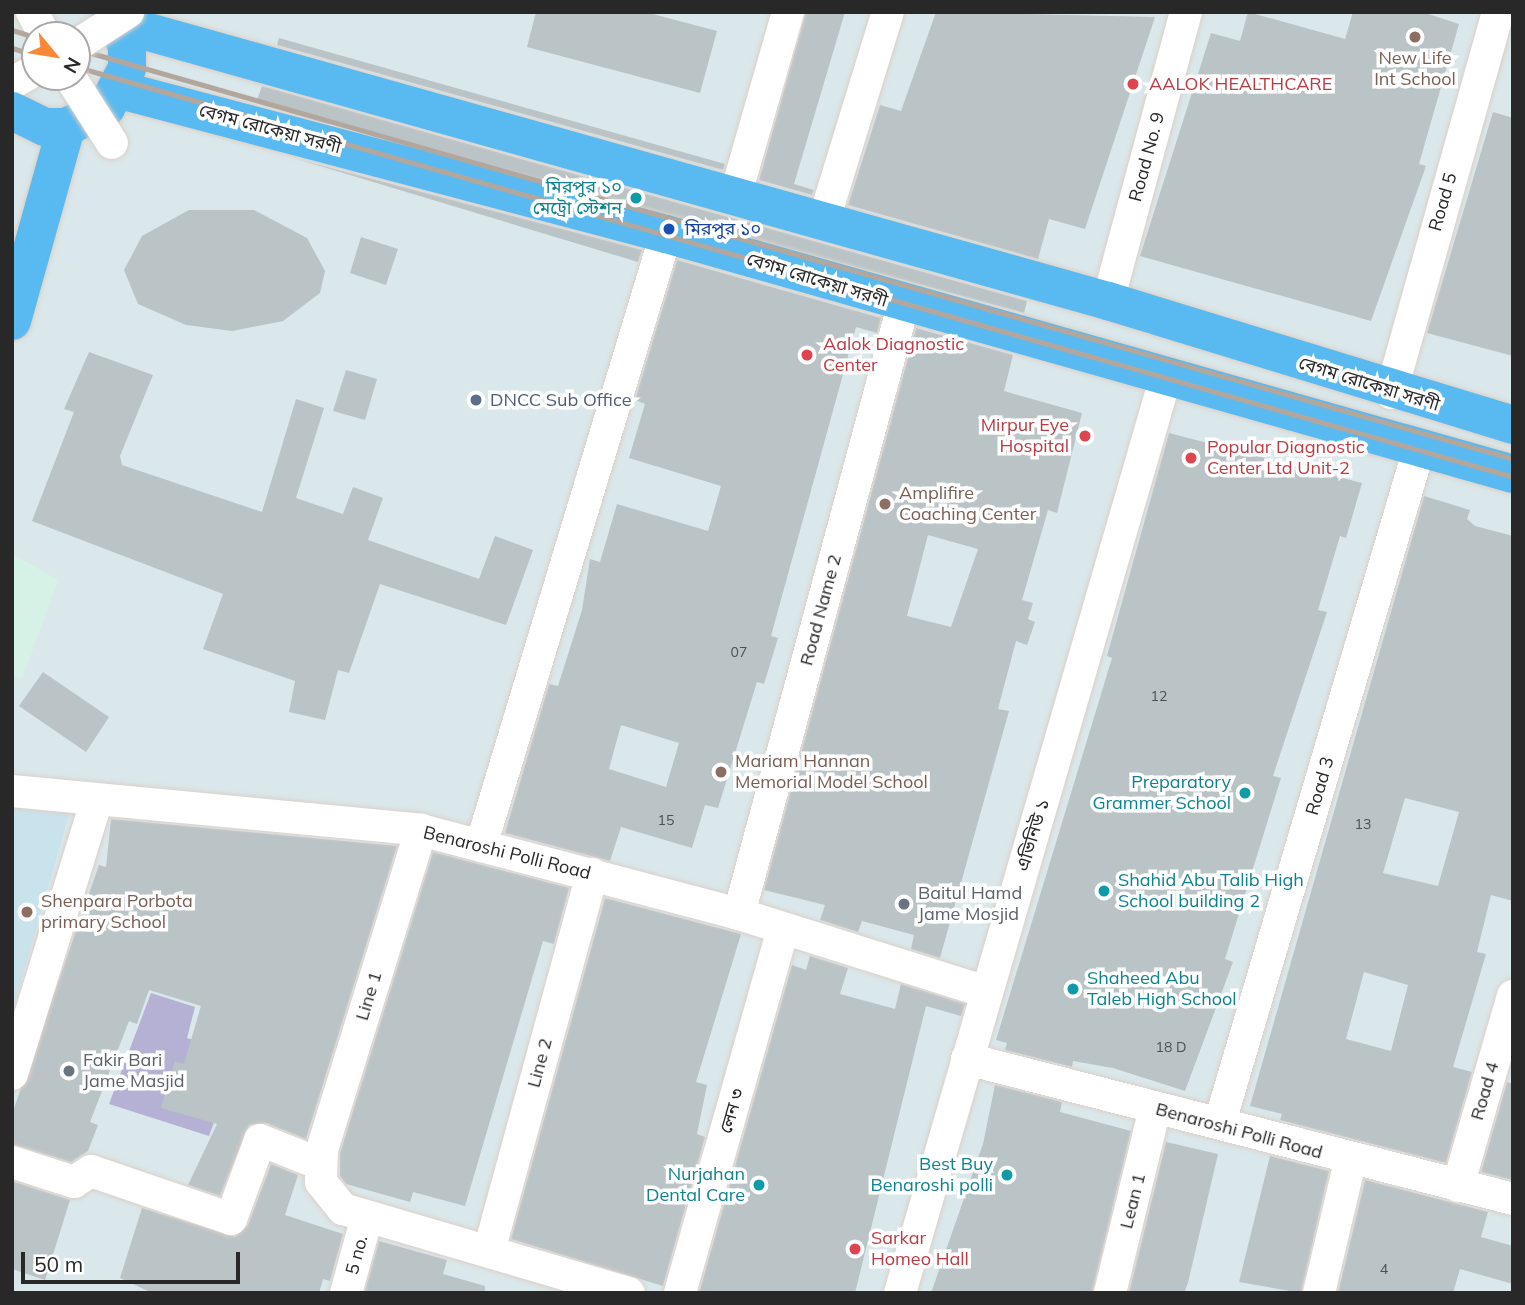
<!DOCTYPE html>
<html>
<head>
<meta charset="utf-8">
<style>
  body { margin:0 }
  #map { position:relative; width:1525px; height:1305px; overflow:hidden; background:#dae8eb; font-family:Mulish,"Noto Sans Bengali",sans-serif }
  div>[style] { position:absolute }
  .education>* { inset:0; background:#c9e3ed }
  .medical>* { inset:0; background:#d6f2e6 }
  .cemetery>* { inset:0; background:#b5b1d5 }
  .building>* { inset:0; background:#bac3c6 }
  .roads { filter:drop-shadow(0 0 2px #dbd0c8) drop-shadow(0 0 2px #dbd0c8) }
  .minor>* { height:32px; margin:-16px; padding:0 16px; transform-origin:16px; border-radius:16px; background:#fff }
  .major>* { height:38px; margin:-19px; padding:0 19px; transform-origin:19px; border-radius:19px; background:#59baf1 }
  .rail>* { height:5px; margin:-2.5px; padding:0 2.5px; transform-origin:2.5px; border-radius:2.5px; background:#b3a79d }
  .bridges { filter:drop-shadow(0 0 2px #dbd0c8) drop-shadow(0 0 2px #dbd0c8) }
  .minor-bridge>* { height:32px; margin:-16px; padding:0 16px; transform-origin:16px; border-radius:16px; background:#fff }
  .dots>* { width:19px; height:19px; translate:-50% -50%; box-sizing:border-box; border:4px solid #fff; border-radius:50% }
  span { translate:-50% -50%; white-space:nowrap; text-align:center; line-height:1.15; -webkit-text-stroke:7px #fff; paint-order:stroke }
  .number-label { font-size:14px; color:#4c4f50 }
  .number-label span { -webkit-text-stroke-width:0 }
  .education-label { font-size:18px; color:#785e54 }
  .left { translate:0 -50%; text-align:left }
  .health-label { font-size:18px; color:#be3a42 }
  .right { translate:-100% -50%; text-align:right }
  .street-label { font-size:18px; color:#282828 }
  .culture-label { font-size:18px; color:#0d838f }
  .transit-label { font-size:18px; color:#164399 }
  .service-label { font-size:18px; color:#4e5e75 }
  .worship-label { font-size:18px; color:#5b616d }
  .frame { position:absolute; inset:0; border:14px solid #282828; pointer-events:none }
  .north { position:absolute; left:21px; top:21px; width:70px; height:70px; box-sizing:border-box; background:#fff; border:2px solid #a9a9a9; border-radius:50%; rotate:120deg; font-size:19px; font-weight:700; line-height:28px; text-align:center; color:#282828 }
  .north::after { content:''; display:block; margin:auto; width:24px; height:32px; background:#fb8837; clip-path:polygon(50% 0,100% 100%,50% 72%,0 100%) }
  .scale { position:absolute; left:21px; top:1252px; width:219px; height:32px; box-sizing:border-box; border:4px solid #282828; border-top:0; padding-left:9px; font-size:21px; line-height:24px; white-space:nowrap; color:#282828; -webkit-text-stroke:5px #fff; paint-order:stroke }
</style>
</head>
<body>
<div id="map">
  <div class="education">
    <div style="clip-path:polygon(12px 805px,70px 812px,12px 1012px)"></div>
  </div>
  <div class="medical">
    <div style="clip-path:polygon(12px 554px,58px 580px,22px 679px,12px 675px)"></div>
  </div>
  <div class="cemetery">
    <div style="clip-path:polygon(151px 993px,195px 1007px,187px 1038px,239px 1054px,209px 1136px,109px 1104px)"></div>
  </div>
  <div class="building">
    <div style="clip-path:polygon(536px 12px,645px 12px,717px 31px,700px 93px,527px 47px)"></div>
    <div style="clip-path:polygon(806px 12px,845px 12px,794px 184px,814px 190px,812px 195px,759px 180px)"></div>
    <div style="clip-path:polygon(936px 12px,1155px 17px,1085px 229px,1049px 219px,1038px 259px,848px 205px,880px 105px,901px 111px)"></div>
    <div style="clip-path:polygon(1248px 12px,1345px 39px,1353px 12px,1422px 12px,1459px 24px,1419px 164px,1426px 166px,1371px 321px,1140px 256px,1211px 33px,1240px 41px)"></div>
    <div style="clip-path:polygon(279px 38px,725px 164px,723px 170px,277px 45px)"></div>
    <div style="clip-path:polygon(262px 86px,1027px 301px,1024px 313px,256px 103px)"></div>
    <div style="clip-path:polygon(1493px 112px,1513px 118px,1513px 356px,1427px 333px)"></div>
    <div style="clip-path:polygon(297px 159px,642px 250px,638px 262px)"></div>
    <div style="clip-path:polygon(189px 210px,254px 210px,307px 238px,325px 271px,320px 293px,283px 321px,232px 331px,186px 325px,138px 304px,124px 270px,142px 236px)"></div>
    <div style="clip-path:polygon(361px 237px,398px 249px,386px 285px,350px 273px)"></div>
    <div style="clip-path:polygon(evenodd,677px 260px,881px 318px,877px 333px,856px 327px,771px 636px,778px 638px,764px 684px,757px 682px,718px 808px,705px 805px,692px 848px,621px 827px,610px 861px,505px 833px,549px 684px,558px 686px,582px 610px,590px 559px,600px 562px,617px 504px,708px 531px,721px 486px,629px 458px,645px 404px,635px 400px,677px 260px,621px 725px,679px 743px,666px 787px,609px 769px,621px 725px)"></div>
    <div style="clip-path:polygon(evenodd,916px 328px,1013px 355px,1004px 391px,1082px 413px,1057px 513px,1048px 510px,1022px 600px,1033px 603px,1028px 619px,1035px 622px,1027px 645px,1016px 641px,998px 709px,1009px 711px,940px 958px,911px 949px,914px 935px,862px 921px,858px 932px,820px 920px,825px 905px,764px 890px,916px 328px,928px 535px,978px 549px,951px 627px,907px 616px,928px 535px)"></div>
    <div style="clip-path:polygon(89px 352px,153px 375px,120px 456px,122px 465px,262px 512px,296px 399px,324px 408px,296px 498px,343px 514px,353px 487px,383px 498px,368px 540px,479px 579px,495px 536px,533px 550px,506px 625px,380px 584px,349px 673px,338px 670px,325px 720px,289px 712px,295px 681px,203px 649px,223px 594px,32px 521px,74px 412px,64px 409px)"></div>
    <div style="clip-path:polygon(346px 370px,377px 379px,365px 420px,333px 411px)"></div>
    <div style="clip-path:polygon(1169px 433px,1362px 483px,1346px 538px,1340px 536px,1318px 610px,1327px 612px,1273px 776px,1281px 778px,1225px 959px,1233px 962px,1185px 1091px,1113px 1068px,1073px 1061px,1072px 1067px,1005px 1050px,1007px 1043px,996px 1040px,1112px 658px,1107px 656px)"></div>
    <div style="clip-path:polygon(evenodd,1424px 496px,1470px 510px,1467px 519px,1475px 526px,1513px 536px,1513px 901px,1491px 895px,1477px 952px,1486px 954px,1453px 1067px,1472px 1072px,1446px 1163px,1280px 1120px,1282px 1114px,1250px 1106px,1424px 496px,1405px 798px,1459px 812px,1438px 886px,1383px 873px,1405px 798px,1424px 496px,1364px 972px,1408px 985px,1391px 1051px,1346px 1039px,1364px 972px)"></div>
    <div style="clip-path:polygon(43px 672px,109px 717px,86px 752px,19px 706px)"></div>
    <div style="clip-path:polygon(111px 819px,397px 846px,306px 1139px,266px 1123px,249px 1125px,220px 1196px,188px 1185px,217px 1124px,161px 1108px,175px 1061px,184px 1064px,201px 1006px,149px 990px,137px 1024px,129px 1021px,90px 1122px,98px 1125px,88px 1151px,71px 1162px,12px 1144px,12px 1114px,99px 865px,106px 867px)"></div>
    <div style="clip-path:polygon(433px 852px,569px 888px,554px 944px,543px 941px,465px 1206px,413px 1192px,410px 1202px,346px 1184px,340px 1176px,340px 1153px)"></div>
    <div style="clip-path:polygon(605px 898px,741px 934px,696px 1082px,707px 1085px,697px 1134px,705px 1137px,663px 1286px,511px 1239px)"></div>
    <div style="clip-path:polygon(810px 956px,848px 968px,840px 994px,895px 1009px,901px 984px,965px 1004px,961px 1016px,926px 1006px,855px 1293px,699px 1293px,792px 965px,806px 970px)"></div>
    <div style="clip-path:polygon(1507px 1082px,1513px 1084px,1513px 1180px,1481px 1172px)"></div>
    <div style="clip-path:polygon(995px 1085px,1062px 1102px,1060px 1112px,1131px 1131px,1092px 1293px,931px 1293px,983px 1144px)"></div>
    <div style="clip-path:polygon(1166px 1142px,1218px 1154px,1188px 1283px,1184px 1293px,1129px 1293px)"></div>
    <div style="clip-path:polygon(1270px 1156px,1329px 1171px,1301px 1293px,1239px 1282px)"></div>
    <div style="clip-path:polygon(271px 1164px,298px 1175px,285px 1215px,343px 1234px,330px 1281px,323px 1279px,319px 1293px,152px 1293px,120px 1278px,142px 1208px,235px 1237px,248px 1225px)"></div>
    <div style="clip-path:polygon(1365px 1180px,1488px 1212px,1481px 1237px,1513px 1246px,1513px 1284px,1460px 1269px,1453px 1293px,1338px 1293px)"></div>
    <div style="clip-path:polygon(12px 1181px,70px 1200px,45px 1280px,12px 1269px)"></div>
    <div style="clip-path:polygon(379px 1241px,447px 1260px,443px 1274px,485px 1286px,485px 1293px,365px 1291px)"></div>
  </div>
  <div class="roads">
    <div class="minor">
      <div style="left:32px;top:12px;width:26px;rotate:61deg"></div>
      <div style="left:12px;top:83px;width:26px;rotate:-29deg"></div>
      <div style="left:735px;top:197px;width:192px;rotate:-74deg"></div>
      <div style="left:823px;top:223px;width:221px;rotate:-72.9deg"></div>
      <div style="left:1108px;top:301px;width:299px;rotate:-74.9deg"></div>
      <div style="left:1391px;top:393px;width:396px;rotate:-74.3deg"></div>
      <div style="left:12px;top:791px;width:411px;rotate:5.4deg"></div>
      <div style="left:421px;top:830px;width:329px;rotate:14.8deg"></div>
      <div style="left:739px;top:914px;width:259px;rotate:17.5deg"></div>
      <div style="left:421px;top:830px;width:335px;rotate:107.2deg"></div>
      <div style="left:322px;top:1150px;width:32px;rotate:92deg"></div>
      <div style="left:321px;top:1182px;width:35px;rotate:51deg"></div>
      <div style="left:343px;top:1209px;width:298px;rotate:16.4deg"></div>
      <div style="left:481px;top:846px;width:639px;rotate:-73.18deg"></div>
      <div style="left:739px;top:914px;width:630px;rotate:-74.9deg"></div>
      <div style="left:967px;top:1059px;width:564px;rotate:14.38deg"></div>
      <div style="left:12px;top:1074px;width:287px;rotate:-72.8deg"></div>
      <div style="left:1220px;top:1122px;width:702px;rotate:-73.53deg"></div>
      <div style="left:12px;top:1162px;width:65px;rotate:17.9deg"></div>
      <div style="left:74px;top:1182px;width:20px;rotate:-33deg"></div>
      <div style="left:91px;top:1171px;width:148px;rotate:18.9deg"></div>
      <div style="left:231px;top:1219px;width:84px;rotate:-69.8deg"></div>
      <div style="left:260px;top:1140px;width:65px;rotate:21.8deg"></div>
      <div style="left:1458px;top:1186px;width:198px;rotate:-73.9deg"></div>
      <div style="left:489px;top:1251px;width:391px;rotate:-74.7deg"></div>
      <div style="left:346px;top:1293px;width:79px;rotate:-74.6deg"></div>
      <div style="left:680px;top:1293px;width:378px;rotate:-74.2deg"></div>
      <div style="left:900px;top:1293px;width:955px;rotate:-73.82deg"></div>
      <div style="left:1110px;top:1293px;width:189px;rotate:-76.3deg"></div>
      <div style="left:1319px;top:1293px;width:135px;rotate:-76.7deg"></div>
    </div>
    <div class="major">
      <div style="left:120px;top:24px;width:1026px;rotate:15.66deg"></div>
      <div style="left:1108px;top:301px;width:424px;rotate:17deg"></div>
      <div style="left:120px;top:90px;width:565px;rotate:14.77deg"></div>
      <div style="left:666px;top:234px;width:880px;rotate:15.82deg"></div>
      <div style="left:12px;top:111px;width:37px;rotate:26deg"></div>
      <div style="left:45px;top:127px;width:21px"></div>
      <div style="left:66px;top:127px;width:44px;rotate:-25.4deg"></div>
      <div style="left:106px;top:108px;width:45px;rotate:-62.3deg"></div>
      <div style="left:127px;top:68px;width:22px;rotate:-90deg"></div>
      <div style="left:127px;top:46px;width:38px;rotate:-115deg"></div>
      <div style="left:12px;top:321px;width:201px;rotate:-74.4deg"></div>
    </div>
  </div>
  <div class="rail">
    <div style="left:12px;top:30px;width:24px;rotate:17deg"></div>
    <div style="left:12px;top:48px;width:24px;rotate:17deg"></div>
    <div style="left:77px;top:49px;width:1493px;rotate:15.93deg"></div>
    <div style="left:77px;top:67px;width:1493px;rotate:15.93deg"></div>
  </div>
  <div class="bridges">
    <div class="minor-bridge">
      <div style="left:77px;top:45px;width:61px;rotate:-32.9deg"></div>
      <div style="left:70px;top:77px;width:78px;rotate:57.5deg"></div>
    </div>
  </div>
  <div class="dots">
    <div style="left:1415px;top:37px;background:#8d6e63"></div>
    <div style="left:1133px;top:84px;background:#e0444e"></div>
    <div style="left:636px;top:198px;background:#0f9aa8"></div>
    <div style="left:669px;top:229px;background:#1a4fb4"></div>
    <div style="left:807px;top:355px;background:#e0444e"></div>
    <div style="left:476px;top:400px;background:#5c6f8a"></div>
    <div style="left:1085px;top:436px;background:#e0444e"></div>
    <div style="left:1191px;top:458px;background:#e0444e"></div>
    <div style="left:885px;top:504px;background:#8d6e63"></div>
    <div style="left:721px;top:772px;background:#8d6e63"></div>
    <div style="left:1245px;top:793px;background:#0f9aa8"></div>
    <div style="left:1104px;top:891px;background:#0f9aa8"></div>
    <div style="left:904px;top:904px;background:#6b7280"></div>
    <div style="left:27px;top:912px;background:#8d6e63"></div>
    <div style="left:1073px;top:989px;background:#0f9aa8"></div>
    <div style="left:69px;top:1071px;background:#6b7280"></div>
    <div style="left:1007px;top:1175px;background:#0f9aa8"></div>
    <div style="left:759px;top:1185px;background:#0f9aa8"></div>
    <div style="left:855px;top:1249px;background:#e0444e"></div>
  </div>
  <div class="number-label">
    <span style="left:739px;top:652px">07</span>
    <span style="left:1159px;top:696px">12</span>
    <span style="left:666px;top:820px">15</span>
    <span style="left:1363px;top:824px">13</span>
    <span style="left:1171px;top:1047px">18 D</span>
    <span style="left:1384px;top:1269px">4</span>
  </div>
  <div class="education-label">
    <span style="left:1415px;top:69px">New Life<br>Int School</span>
    <span class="left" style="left:899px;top:504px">Amplifire<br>Coaching Center</span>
    <span class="left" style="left:735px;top:772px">Mariam Hannan<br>Memorial Model School</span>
    <span class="left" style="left:41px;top:912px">Shenpara Porbota<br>primary School</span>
  </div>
  <div class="health-label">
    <span class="left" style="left:1149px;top:84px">AALOK HEALTHCARE</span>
    <span class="left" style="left:823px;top:355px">Aalok Diagnostic<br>Center</span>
    <span class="right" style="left:1069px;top:436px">Mirpur Eye<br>Hospital</span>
    <span class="left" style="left:1207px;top:458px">Popular Diagnostic<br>Center Ltd Unit-2</span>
    <span class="left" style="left:871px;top:1249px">Sarkar<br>Homeo Hall</span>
  </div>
  <div class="street-label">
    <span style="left:270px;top:129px;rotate:15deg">বেগম রোকেয়া সরণী</span>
    <span style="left:1147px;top:157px;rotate:-75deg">Road No. 9</span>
    <span style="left:1443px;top:202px;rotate:-74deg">Road 5</span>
    <span style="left:817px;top:280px;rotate:17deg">বেগম রোকেয়া সরণী</span>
    <span style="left:1369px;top:384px;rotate:17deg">বেগম রোকেয়া সরণী</span>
    <span style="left:821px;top:610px;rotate:-75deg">Road Name 2</span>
    <span style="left:1320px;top:786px;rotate:-74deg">Road 3</span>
    <span style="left:1033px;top:835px;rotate:-73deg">এভিনিউ ১</span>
    <span style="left:507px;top:853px;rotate:14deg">Benaroshi Polli Road</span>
    <span style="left:369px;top:996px;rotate:-73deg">Line 1</span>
    <span style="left:540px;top:1063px;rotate:-75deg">Line 2</span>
    <span style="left:1485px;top:1091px;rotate:-74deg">Road 4</span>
    <span style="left:732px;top:1111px;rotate:-74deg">লেন ৩</span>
    <span style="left:1239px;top:1131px;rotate:15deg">Benaroshi Polli Road</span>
    <span style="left:1133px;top:1201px;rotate:-76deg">Lean 1</span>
    <span style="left:357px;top:1255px;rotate:-75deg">5 no.</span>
  </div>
  <div class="culture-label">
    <span class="right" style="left:622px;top:198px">মিরপুর ১০<br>মেট্রো স্টেশন</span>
    <span class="right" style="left:1231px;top:793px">Preparatory<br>Grammer School</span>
    <span class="left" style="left:1118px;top:891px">Shahid Abu Talib High<br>School building 2</span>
    <span class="left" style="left:1087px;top:989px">Shaheed Abu<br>Taleb High School</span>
    <span class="right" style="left:993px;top:1175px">Best Buy<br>Benaroshi polli</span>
    <span class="right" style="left:745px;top:1185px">Nurjahan<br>Dental Care</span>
  </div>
  <div class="transit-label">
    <span class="left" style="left:685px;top:229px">মিরপুর ১০</span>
  </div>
  <div class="service-label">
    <span class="left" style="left:490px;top:400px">DNCC Sub Office</span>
  </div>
  <div class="worship-label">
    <span class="left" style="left:918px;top:904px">Baitul Hamd<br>Jame Mosjid</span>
    <span class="left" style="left:83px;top:1071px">Fakir Bari<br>Jame Masjid</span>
  </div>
  <div class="frame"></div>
  <div class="north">N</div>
  <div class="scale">50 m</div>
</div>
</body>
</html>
